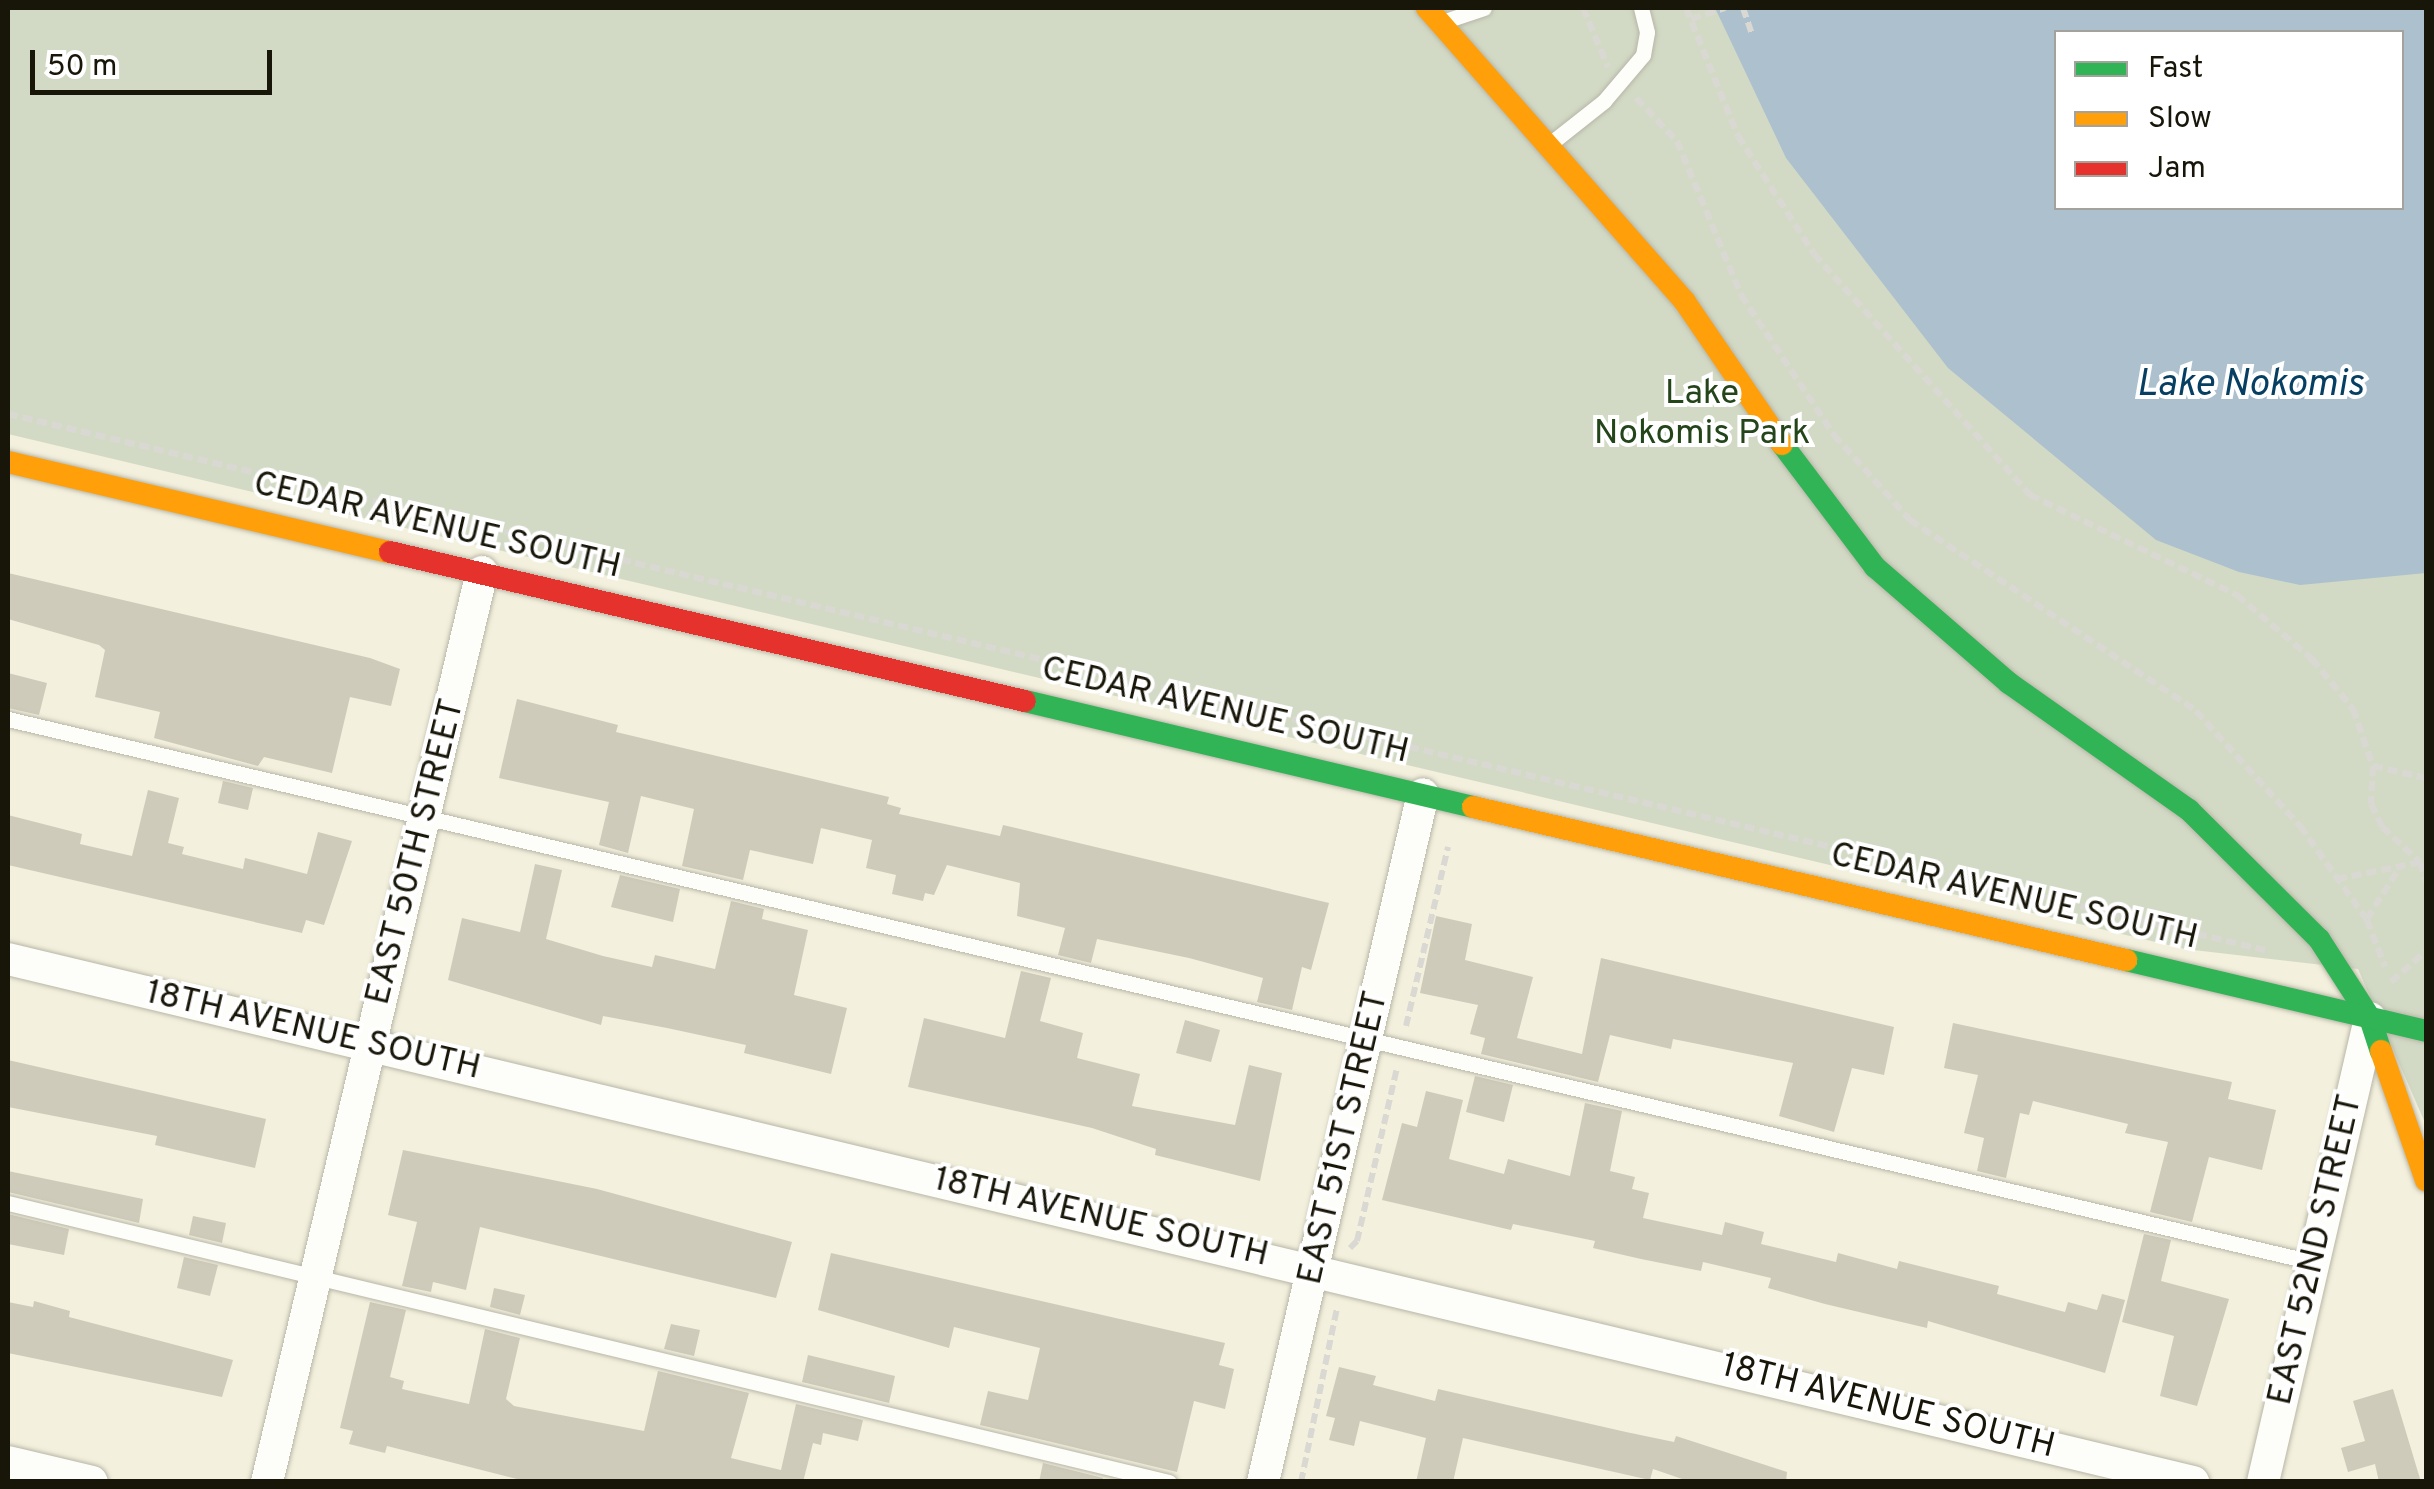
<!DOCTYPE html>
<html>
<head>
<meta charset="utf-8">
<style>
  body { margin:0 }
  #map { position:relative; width:2434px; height:1489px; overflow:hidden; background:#f3f0dd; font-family:Overpass,sans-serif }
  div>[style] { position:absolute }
  .green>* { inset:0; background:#d2dac5 }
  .water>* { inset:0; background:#acc1cd }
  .building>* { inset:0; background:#cecbbb }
  .path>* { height:6px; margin-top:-3px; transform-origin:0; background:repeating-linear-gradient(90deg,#dad8d2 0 10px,transparent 0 15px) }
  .roads { filter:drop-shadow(0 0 2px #b8b6a7) drop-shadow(0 0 2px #b8b6a7) }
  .lane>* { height:15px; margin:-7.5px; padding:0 7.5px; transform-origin:7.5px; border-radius:7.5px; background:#fdfdfa }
  .street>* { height:32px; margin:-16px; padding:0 16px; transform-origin:16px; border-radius:16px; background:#fdfdfa }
  .fast>* { height:22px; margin:-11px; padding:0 11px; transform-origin:11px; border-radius:11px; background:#30b455 }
  .slow>* { height:22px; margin:-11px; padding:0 11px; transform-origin:11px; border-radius:11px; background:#ff9f0a }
  .jam>* { height:22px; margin:-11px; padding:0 11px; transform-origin:11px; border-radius:11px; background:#e5322d }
  span { translate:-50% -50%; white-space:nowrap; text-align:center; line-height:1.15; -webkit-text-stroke:8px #fff; paint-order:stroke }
  .park-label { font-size:35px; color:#244519 }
  .street-label { font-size:35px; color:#181609 }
  .water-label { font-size:38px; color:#073f62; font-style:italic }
  .frame { position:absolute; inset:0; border:10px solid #181609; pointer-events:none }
  .legend { position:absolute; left:2054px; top:30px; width:350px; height:180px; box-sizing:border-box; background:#fff; border:2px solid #a3a29d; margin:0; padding:12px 18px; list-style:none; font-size:30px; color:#181609 }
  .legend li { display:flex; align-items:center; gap:20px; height:50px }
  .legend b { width:50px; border:2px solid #a3a29d }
  .scale { position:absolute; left:30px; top:50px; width:242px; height:45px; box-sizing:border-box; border:5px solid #181609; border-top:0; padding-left:12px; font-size:30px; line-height:35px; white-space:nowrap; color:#181609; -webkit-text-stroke:8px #fff; paint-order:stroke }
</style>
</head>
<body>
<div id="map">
  <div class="green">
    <div style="clip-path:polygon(evenodd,8px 8px,2426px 8px,2426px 1125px,2358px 969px,2185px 949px,8px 434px,8px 8px,2056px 32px,2402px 32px,2402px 208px,2056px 208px,2056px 32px)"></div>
  </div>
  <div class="water">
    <div style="clip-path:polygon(evenodd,1715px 8px,2426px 8px,2426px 573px,2300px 585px,2239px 572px,2156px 540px,1948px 368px,1786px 158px,1715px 8px,2056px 32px,2402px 32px,2402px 208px,2056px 208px,2056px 32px)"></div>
  </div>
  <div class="building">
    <div style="clip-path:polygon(8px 573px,370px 658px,400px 669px,391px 706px,350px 697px,332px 773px,264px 757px,258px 766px,154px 738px,160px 712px,95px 697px,105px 650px,99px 645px,8px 619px)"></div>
    <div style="clip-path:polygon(8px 673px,47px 683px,39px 715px,8px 708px)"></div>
    <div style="clip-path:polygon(517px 699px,618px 725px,616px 732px,889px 797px,887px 804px,901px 808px,899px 814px,1000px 836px,1003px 825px,1329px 903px,1311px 970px,1302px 967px,1292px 1010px,1257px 1002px,1263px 978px,1189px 958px,1097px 939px,1091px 963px,1058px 955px,1065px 928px,1017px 916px,1020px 883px,947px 865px,934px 895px,925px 893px,923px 901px,892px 894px,896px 875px,866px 868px,872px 840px,821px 828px,813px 864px,750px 850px,743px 880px,682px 866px,694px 809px,641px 796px,628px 853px,599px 845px,609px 802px,499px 778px)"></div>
    <div style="clip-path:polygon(223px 781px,253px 788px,248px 810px,218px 803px)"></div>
    <div style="clip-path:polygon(148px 790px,179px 798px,168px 843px,184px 847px,182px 854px,243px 869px,245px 858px,307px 874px,318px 832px,352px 841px,324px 925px,306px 920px,302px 933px,8px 865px,8px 815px,82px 834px,80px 844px,132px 856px)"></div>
    <div style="clip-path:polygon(535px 864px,562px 870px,546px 939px,603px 956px,652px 967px,655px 955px,715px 969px,731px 901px,764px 909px,762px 919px,808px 930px,794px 995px,847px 1008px,831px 1074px,744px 1053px,746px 1045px,667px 1028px,603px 1016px,601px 1025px,448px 980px,462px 918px,520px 932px)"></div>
    <div style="clip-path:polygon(620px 875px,680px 889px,673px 922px,611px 907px)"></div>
    <div style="clip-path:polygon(1436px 916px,1472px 924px,1465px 960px,1533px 977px,1517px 1038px,1582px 1054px,1601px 958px,1894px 1027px,1884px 1075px,1852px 1068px,1834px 1132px,1779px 1116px,1793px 1063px,1673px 1039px,1671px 1049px,1610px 1035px,1598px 1082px,1481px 1054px,1485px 1038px,1470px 1034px,1478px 1005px,1420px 993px)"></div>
    <div style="clip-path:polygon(1021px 971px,1051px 978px,1040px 1021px,1083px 1033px,1077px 1058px,1140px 1074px,1132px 1106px,1235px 1125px,1249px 1065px,1282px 1073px,1260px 1181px,1155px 1155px,1156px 1149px,1092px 1128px,908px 1087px,924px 1018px,1005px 1038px)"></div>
    <div style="clip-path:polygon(1185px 1020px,1220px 1030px,1211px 1062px,1176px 1053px)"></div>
    <div style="clip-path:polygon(1953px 1023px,2232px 1082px,2228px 1099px,2276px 1110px,2262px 1170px,2209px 1157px,2192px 1222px,2150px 1212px,2168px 1142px,2125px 1133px,2128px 1124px,2033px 1101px,2029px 1115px,2020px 1113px,2006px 1178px,1977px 1171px,1984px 1138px,1964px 1133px,1978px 1075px,1944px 1068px)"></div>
    <div style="clip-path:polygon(8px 1060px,266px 1119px,255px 1168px,155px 1145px,157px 1136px,8px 1107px)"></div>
    <div style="clip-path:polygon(1475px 1076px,1513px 1085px,1504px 1122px,1466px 1112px)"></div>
    <div style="clip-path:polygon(1426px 1091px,1463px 1100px,1449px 1159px,1504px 1174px,1508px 1159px,1570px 1176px,1585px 1103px,1622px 1111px,1610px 1171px,1635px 1177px,1632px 1189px,1649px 1193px,1643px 1218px,1722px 1235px,1725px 1222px,1764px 1232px,1761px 1244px,1836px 1262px,1838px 1253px,1897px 1269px,1899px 1261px,1999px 1286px,1997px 1294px,2065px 1312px,2068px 1302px,2097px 1310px,2102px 1294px,2125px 1300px,2105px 1373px,1928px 1321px,1927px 1328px,1825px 1304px,1768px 1288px,1771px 1278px,1703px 1262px,1701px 1271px,1641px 1259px,1593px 1248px,1595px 1241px,1513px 1224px,1511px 1230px,1382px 1200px,1402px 1123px,1417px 1127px)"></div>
    <div style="clip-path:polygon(403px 1150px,597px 1189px,792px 1242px,776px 1298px,480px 1227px,466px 1290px,433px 1282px,431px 1292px,402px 1286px,417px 1222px,388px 1215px)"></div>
    <div style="clip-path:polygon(8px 1171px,143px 1199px,139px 1223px,8px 1192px)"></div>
    <div style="clip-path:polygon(8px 1214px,69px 1229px,64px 1255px,8px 1244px)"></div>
    <div style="clip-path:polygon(193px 1216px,226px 1223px,222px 1243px,189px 1235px)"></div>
    <div style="clip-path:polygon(2144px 1234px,2171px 1240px,2161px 1281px,2229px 1299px,2197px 1406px,2160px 1396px,2174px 1336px,2122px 1322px)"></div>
    <div style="clip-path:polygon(831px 1253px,1225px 1343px,1219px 1365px,1234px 1369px,1225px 1409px,1194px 1401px,1177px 1472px,980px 1425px,988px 1391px,1028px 1400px,1040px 1348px,954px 1327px,949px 1348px,818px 1310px)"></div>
    <div style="clip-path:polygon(184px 1257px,218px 1265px,210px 1296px,177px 1288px)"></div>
    <div style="clip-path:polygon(494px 1288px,525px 1295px,520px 1315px,490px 1307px)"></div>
    <div style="clip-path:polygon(34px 1301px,70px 1311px,69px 1317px,233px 1360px,222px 1397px,8px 1353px,8px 1302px,33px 1307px)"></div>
    <div style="clip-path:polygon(370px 1302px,406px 1310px,390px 1377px,404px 1381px,402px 1389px,469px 1404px,485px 1329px,520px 1338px,506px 1399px,514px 1406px,644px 1431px,658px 1371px,749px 1393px,731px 1458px,781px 1470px,796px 1404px,863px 1420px,858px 1441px,823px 1433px,821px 1445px,813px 1443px,803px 1482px,529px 1482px,387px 1446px,385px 1453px,349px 1444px,353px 1431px,340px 1428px)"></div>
    <div style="clip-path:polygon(671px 1324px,700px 1330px,694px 1356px,664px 1349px)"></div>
    <div style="clip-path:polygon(808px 1355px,895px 1376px,889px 1403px,802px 1382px)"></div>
    <div style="clip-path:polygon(1339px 1367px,1376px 1376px,1373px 1385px,1435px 1401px,1438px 1389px,1626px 1432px,1674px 1442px,1676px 1436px,1787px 1472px,1786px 1482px,1691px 1482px,1653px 1469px,1650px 1480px,1463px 1438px,1453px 1482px,1416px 1482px,1426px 1438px,1360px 1421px,1354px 1446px,1329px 1440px,1335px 1418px,1326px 1416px)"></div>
    <div style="clip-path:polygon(2393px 1389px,2421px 1482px,2379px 1482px,2375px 1464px,2348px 1472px,2341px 1448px,2365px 1441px,2353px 1401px)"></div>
    <div style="clip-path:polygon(1043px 1463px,1103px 1478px,1102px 1482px,1039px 1482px)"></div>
  </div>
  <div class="path">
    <div style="left:1583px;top:8px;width:64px;rotate:67deg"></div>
    <div style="left:1686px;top:8px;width:138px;rotate:67.9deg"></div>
    <div style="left:1738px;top:136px;width:140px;rotate:57.2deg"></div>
    <div style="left:1814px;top:254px;width:324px;rotate:48.1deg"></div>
    <div style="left:2030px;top:495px;width:230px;rotate:25.8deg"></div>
    <div style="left:2237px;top:595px;width:99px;rotate:40.5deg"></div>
    <div style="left:2312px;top:659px;width:65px;rotate:50.6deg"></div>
    <div style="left:2353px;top:709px;width:60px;rotate:70.7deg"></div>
    <div style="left:2373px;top:766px;width:38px;rotate:93deg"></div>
    <div style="left:2371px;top:804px;width:25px;rotate:64deg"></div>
    <div style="left:2382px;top:827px;width:52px;rotate:42.6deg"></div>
    <div style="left:2420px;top:862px;width:21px;rotate:73deg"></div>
    <div style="left:1743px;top:8px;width:28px;rotate:71deg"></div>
    <div style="left:1691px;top:19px;width:36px;rotate:-18deg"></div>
    <div style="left:1636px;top:98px;width:59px;rotate:46.4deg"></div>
    <div style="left:1677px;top:141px;width:167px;rotate:67.4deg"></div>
    <div style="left:1741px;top:295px;width:168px;rotate:56.4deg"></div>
    <div style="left:1834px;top:435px;width:114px;rotate:48.2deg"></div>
    <div style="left:1910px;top:520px;width:344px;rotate:33.7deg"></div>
    <div style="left:2196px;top:711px;width:155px;rotate:47.9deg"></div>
    <div style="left:2300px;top:826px;width:115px;rotate:54.5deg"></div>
    <div style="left:2367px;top:920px;width:50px;rotate:69deg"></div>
    <div style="left:8px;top:414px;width:2320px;rotate:13.36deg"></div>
    <div style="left:2373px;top:766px;width:54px;rotate:12.8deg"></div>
    <div style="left:2337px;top:879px;width:91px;rotate:-11.4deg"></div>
    <div style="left:2367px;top:919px;width:62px;rotate:-57.6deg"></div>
    <div style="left:2391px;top:982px;width:47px;rotate:-41.5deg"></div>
    <div style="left:1406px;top:1026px;width:184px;rotate:-76.8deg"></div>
    <div style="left:1350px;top:1248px;width:10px;rotate:-45deg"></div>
    <div style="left:1357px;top:1241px;width:178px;rotate:-77deg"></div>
    <div style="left:1301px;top:1482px;width:178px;rotate:-78.3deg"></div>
  </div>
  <div class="roads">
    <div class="lane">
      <div style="left:1445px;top:21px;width:41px;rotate:-18.4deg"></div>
      <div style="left:1551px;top:143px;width:68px;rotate:-38.4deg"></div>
      <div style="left:1604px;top:101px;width:60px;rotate:-49.7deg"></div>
      <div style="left:1643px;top:55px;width:23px;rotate:-80deg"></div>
      <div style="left:1647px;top:32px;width:25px;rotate:-104deg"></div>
      <div style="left:8px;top:719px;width:2368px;rotate:13.26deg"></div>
      <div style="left:8px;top:1203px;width:1194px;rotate:13.51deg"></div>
    </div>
    <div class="street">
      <div style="left:8px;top:959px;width:2247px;rotate:13.46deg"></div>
      <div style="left:8px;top:1462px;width:86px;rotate:13.4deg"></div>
      <div style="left:267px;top:1482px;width:935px;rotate:-76.71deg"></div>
      <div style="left:1263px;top:1482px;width:706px;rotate:-76.91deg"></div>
      <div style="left:2263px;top:1482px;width:476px;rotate:-77deg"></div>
    </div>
    <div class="fast">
      <div style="left:1782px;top:444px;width:154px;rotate:52.9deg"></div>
      <div style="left:1875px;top:567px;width:177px;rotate:40.9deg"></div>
      <div style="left:2009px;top:683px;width:220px;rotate:35.2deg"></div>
      <div style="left:2189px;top:810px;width:183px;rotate:44.8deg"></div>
      <div style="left:2319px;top:939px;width:94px;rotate:57.2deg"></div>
      <div style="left:2370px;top:1018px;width:35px;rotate:72deg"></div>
      <div style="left:1025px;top:701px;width:460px;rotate:13.3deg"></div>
      <div style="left:2126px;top:960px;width:308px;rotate:13.3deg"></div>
    </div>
    <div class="slow">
      <div style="left:1427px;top:8px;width:391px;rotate:48.7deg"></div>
      <div style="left:1685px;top:302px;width:172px;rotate:55.7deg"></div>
      <div style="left:8px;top:462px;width:392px;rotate:13.3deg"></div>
      <div style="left:1473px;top:807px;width:671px;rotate:13.19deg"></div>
      <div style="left:2381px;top:1051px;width:137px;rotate:70.8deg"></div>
    </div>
    <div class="jam">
      <div style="left:390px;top:552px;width:652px;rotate:13.21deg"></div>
    </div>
  </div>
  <div class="park-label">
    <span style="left:1702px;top:414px">Lake<br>Nokomis Park</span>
  </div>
  <div class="street-label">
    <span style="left:437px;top:526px;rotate:13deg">CEDAR AVENUE SOUTH</span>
    <span style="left:1225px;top:711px;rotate:13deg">CEDAR AVENUE SOUTH</span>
    <span style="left:416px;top:852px;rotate:-76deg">EAST 50TH STREET</span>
    <span style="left:2014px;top:897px;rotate:13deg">CEDAR AVENUE SOUTH</span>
    <span style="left:313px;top:1031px;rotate:13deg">18TH AVENUE SOUTH</span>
    <span style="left:1344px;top:1138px;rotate:-77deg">EAST 51ST STREET</span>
    <span style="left:1101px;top:1218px;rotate:13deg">18TH AVENUE SOUTH</span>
    <span style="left:2316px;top:1250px;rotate:-77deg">EAST 52ND STREET</span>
    <span style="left:1888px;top:1407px;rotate:14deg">18TH AVENUE SOUTH</span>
  </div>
  <div class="water-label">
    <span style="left:2250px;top:386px">Lake Nokomis</span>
  </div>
  <div class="frame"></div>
  <ul class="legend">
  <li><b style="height:12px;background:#30b455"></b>Fast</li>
  <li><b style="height:12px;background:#ff9f0a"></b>Slow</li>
  <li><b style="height:12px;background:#e5322d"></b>Jam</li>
  </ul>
  <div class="scale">50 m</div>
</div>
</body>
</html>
